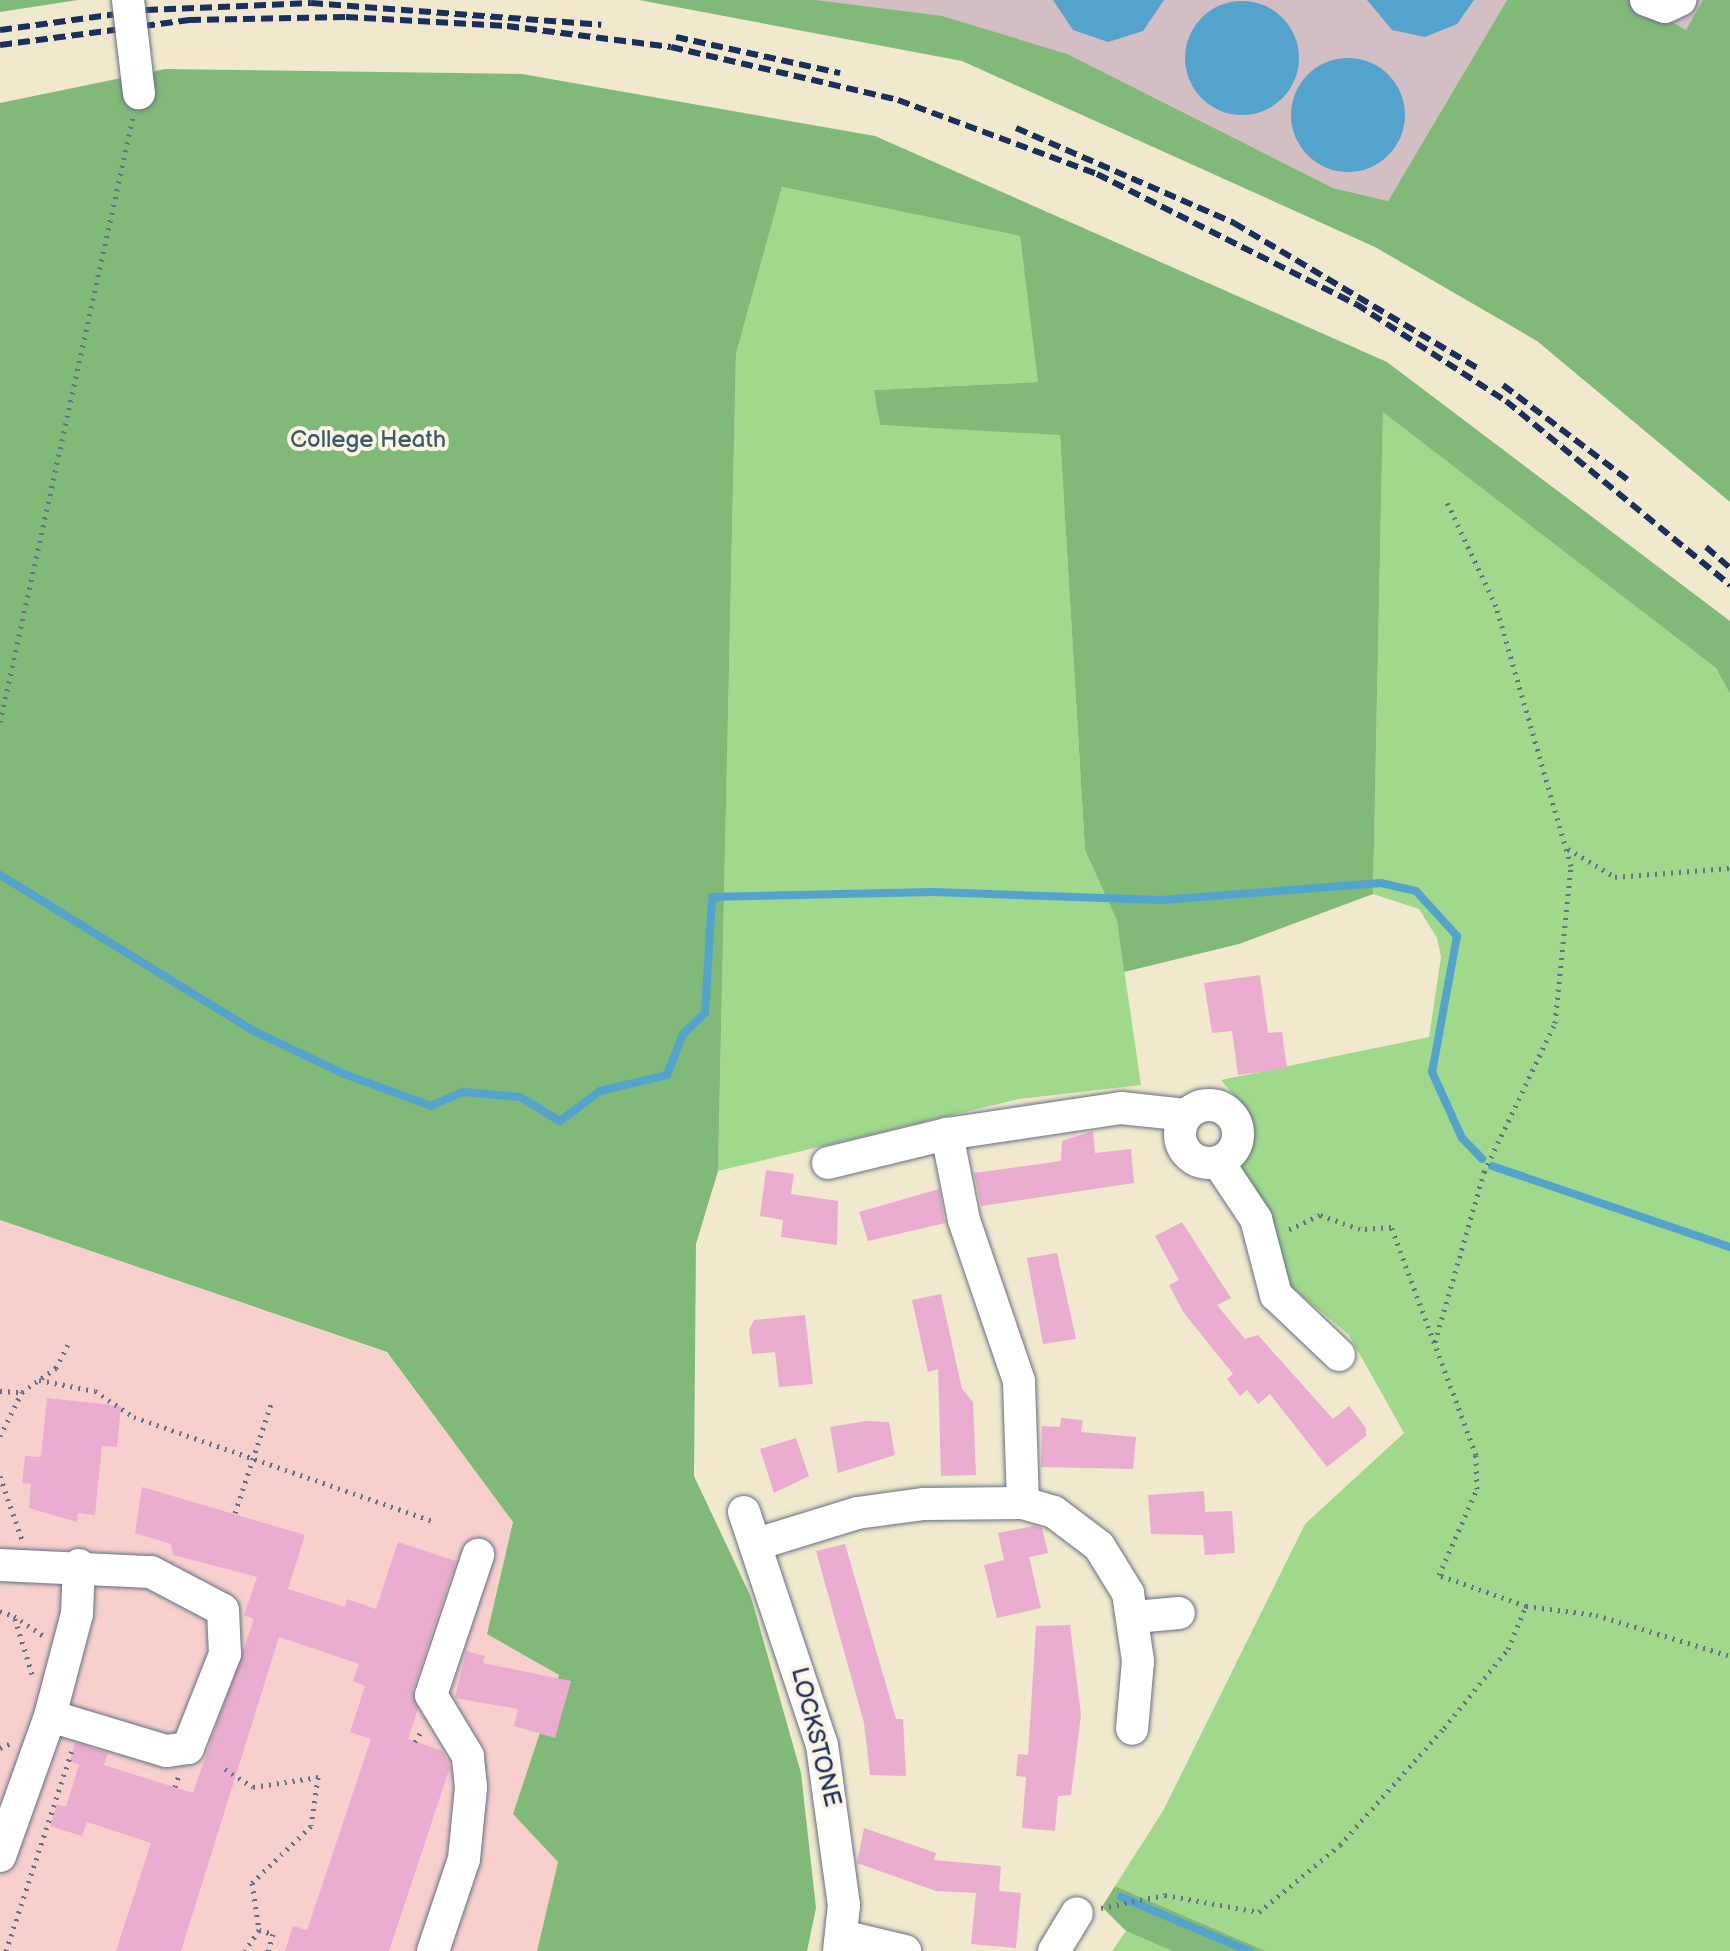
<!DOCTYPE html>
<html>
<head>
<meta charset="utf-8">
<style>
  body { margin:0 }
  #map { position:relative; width:1730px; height:1951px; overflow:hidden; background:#f1e9cd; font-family:"Balsamiq Sans",sans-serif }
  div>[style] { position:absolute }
  .built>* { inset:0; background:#f7d0cd }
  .industrial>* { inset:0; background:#d2bec3 }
  .green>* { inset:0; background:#a0d98c }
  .forest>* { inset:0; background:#80b978 }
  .water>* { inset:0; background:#53a3cd }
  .round { border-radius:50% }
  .stream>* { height:8px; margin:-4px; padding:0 4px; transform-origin:4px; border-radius:4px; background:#53a3cd }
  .building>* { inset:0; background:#eaadd0 }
  .path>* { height:5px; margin-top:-2.5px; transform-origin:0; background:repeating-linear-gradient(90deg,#667085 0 2px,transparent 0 8px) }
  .roads { filter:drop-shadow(0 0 2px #667085) drop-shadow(0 0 2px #667085) }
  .minor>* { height:32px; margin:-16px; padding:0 16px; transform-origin:16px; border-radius:16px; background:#fff }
  .minor>.ring { margin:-16px; padding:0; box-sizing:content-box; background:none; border:32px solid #fff; border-radius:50% }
  .rail>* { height:6px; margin-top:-3px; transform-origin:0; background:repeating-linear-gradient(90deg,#1b2f5e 0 12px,transparent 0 18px) }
  .bridges { filter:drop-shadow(0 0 2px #667085) drop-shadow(0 0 2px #667085) }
  .minor-bridge>* { height:32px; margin:-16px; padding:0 16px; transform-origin:16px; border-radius:16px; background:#fff }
  span { translate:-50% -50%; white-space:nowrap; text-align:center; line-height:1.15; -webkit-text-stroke:8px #fcf5e5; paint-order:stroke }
  .park-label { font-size:24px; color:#3c5a6a }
  .street-label { font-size:24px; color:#1b2f5e }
</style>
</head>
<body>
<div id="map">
  <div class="built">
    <div style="clip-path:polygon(0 1220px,387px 1353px,513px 1522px,487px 1633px,559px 1675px,513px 1814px,558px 1862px,537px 1951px,0 1951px)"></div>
  </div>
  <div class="industrial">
    <div style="clip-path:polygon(815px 0,1507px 0,1388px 201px,1333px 188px)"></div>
    <div style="clip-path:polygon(1631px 0,1703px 0,1686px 31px)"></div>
  </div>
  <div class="green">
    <div style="clip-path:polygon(782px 187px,1020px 236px,1039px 382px,875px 390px,880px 425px,1060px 434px,1085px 850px,1117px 921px,1141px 1085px,1019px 1099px,718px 1171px,736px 354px)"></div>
    <div style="clip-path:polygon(1383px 411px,1716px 668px,1730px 694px,1730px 1951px,1266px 1951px,1115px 1886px,1163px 1811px,1305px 1524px,1404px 1433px,1349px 1335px,1283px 1280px,1242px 1173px,1242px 1105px,1221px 1080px,1429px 1037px,1441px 957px,1437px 938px,1419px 909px,1373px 894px)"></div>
    <div style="clip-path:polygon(1126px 1931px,1172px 1951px,1112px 1951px)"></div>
  </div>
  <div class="forest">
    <div style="clip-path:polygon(0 0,78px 0,0 12px)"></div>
    <div style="clip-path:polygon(639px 0,815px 0,942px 16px,1067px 54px,1333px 188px,1388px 201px,1507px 0,1631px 0,1686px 30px,1703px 0,1730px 0,1730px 502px,1537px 341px,1375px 247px,962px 61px)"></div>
    <div style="clip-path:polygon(165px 69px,522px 74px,875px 136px,1387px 362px,1730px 621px,1730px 694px,1716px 668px,1383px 412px,1373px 894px,1239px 944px,1124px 972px,1117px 921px,1085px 850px,1060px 435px,880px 425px,874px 390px,1038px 382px,1020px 236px,782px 187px,736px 354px,718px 1171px,696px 1244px,694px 1476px,751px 1597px,801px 1773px,816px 1908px,807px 1951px,537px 1951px,558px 1862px,513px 1814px,559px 1675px,487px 1634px,513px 1522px,387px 1352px,0 1220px,0 103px)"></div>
    <div style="clip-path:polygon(1115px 1886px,1266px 1951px,1172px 1951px,1126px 1931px,1102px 1907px)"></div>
  </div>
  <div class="water">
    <div style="clip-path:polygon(1053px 0,1164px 0,1143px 31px,1108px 42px,1073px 30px)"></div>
    <div style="clip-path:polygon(1367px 0,1474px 0,1457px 24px,1425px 37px,1392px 30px)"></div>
    <div class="round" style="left:1185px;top:1px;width:114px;height:114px"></div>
    <div class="round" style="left:1291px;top:58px;width:114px;height:114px"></div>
  </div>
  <div class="stream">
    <div style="left:0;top:875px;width:298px;rotate:31.6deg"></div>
    <div style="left:254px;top:1031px;width:100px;rotate:25.5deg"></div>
    <div style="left:344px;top:1074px;width:93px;rotate:20.2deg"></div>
    <div style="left:431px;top:1106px;width:35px;rotate:-24deg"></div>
    <div style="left:463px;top:1092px;width:57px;rotate:5deg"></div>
    <div style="left:520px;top:1097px;width:47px;rotate:31deg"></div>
    <div style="left:560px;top:1121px;width:50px;rotate:-36.9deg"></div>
    <div style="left:600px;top:1091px;width:69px;rotate:-13.4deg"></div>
    <div style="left:667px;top:1075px;width:44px;rotate:-68.7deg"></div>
    <div style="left:683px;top:1034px;width:30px;rotate:-44deg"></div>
    <div style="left:705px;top:1013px;width:116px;rotate:-86.5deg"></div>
    <div style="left:712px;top:897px;width:221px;rotate:-1.3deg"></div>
    <div style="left:933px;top:892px;width:228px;rotate:2deg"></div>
    <div style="left:1161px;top:900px;width:221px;rotate:-4.4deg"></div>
    <div style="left:1381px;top:883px;width:36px;rotate:13deg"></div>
    <div style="left:1416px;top:891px;width:61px;rotate:47.7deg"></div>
    <div style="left:1457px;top:936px;width:138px;rotate:100.4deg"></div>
    <div style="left:1432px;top:1072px;width:72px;rotate:65.6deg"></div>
    <div style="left:1462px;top:1138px;width:29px;rotate:46deg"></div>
    <div style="left:1492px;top:1166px;width:251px;rotate:18.8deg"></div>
    <div style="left:1121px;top:1897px;width:139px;rotate:22.9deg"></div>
  </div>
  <div class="building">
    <div style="clip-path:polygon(1260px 975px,1268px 1033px,1282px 1032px,1287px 1068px,1238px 1075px,1232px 1031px,1212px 1033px,1204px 983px)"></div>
    <div style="clip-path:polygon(1093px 1131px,1095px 1153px,1131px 1149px,1134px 1183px,981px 1206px,974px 1173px,1061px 1161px,1062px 1141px)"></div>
    <div style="clip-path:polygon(766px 1170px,794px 1174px,791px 1194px,838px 1201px,837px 1245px,781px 1237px,783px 1220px,760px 1216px)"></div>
    <div style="clip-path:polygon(939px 1189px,945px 1223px,868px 1241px,859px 1212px)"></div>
    <div style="clip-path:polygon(1182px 1222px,1231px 1298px,1217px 1305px,1245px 1339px,1258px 1335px,1333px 1419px,1349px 1406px,1366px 1428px,1366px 1436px,1327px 1467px,1270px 1394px,1258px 1404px,1247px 1390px,1240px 1396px,1227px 1379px,1233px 1374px,1184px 1313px,1169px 1285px,1179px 1280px,1155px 1236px)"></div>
    <div style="clip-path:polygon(1057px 1253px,1076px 1339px,1043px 1344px,1027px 1258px)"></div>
    <div style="clip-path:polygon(941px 1294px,962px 1389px,973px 1402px,976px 1475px,941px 1476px,938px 1369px,928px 1372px,912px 1300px)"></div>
    <div style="clip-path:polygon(805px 1315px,813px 1384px,779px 1387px,775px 1352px,752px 1354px,749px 1330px,754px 1320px)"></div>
    <div style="clip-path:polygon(47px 1398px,121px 1406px,117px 1447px,102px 1446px,95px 1515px,78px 1513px,77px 1522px,29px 1508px,31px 1484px,22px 1483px,25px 1456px,41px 1457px)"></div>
    <div style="clip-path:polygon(1061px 1418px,1083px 1420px,1081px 1432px,1136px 1437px,1133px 1469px,1041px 1467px,1042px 1426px,1060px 1427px)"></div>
    <div style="clip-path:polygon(866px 1421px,889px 1422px,895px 1455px,838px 1473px,830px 1427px)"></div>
    <div style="clip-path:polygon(796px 1438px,809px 1476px,774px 1493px,760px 1449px)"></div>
    <div style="clip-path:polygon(142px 1487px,305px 1535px,288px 1589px,345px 1607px,347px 1599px,376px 1609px,398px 1542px,456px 1561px,413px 1689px,418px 1709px,408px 1739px,443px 1751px,450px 1767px,389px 1951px,285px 1951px,293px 1926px,307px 1930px,371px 1739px,350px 1732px,365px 1686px,353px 1681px,359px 1664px,279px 1637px,181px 1951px,116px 1951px,151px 1843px,87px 1822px,82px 1836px,50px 1826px,57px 1804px,66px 1807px,79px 1765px,70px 1761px,75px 1743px,108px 1753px,104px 1765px,193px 1793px,254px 1619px,244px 1615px,257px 1577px,173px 1555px,171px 1544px,135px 1533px)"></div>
    <div style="clip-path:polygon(1204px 1491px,1205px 1512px,1232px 1511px,1235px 1553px,1205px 1555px,1203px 1535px,1151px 1534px,1148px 1495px)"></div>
    <div style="clip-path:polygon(1033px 1526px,1042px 1528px,1048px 1553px,1029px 1557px,1041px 1608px,997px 1618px,984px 1565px,1004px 1560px,998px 1533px)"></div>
    <div style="clip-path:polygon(845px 1544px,896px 1719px,903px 1719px,906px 1776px,870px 1775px,864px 1723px,816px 1551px)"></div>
    <div style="clip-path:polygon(1070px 1625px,1081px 1715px,1071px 1795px,1058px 1796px,1055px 1831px,1022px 1828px,1026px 1777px,1016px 1776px,1018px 1754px,1028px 1755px,1036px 1626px)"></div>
    <div style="clip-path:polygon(466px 1651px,485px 1656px,483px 1663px,571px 1681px,555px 1738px,514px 1726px,518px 1709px,455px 1698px)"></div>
    <div style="clip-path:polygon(864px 1828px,936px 1853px,934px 1860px,1001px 1866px,999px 1891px,1021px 1893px,1016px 1948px,971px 1944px,976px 1893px,936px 1891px,857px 1863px)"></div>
  </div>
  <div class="path">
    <div style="left:0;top:722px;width:619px;rotate:-77.6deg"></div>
    <div style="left:1568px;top:849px;width:55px;rotate:30.8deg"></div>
    <div style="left:1615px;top:877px;width:115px;rotate:-4.5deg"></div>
    <div style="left:1435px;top:1342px;width:177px;rotate:-73.9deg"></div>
    <div style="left:1484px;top:1172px;width:165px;rotate:-64.5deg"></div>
    <div style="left:1555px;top:1023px;width:158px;rotate:-84.2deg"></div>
    <div style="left:1571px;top:866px;width:271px;rotate:-106.1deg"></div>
    <div style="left:1496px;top:606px;width:119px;rotate:-115.3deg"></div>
    <div style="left:39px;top:1380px;width:57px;rotate:11.1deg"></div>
    <div style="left:95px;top:1391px;width:47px;rotate:33.7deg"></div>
    <div style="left:134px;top:1417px;width:316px;rotate:19.2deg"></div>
    <div style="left:0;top:1391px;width:22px;rotate:3deg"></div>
    <div style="left:0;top:1436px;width:49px;rotate:-63.4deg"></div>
    <div style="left:22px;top:1392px;width:42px;rotate:-35.2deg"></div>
    <div style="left:56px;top:1368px;width:31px;rotate:-63deg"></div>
    <div style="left:0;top:1476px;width:68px;rotate:71deg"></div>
    <div style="left:235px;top:1513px;width:115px;rotate:-71.7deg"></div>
    <div style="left:1526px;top:1606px;width:71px;rotate:7.3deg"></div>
    <div style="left:1596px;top:1615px;width:140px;rotate:17deg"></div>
    <div style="left:0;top:1611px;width:15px;rotate:20deg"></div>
    <div style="left:32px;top:1674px;width:61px;rotate:-107.2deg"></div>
    <div style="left:14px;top:1616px;width:36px;rotate:34deg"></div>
    <div style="left:415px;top:1742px;width:14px;rotate:-60deg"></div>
    <div style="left:0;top:1748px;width:12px;rotate:-24deg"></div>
    <div style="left:225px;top:1769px;width:33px;rotate:33deg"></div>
    <div style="left:253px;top:1787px;width:66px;rotate:-8.7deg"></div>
    <div style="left:318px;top:1777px;width:49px;rotate:98.1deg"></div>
    <div style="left:311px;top:1826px;width:82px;rotate:136deg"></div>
    <div style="left:252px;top:1883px;width:48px;rotate:81.5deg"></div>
    <div style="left:259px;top:1930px;width:25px;rotate:124deg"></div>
    <div style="left:175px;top:1787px;width:13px;rotate:-72deg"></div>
    <div style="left:1101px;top:1908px;width:65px;rotate:-11.5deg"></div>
    <div style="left:1165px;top:1895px;width:96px;rotate:10.3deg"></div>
    <div style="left:1259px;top:1912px;width:105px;rotate:-39.6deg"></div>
    <div style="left:1340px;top:1845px;width:157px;rotate:-48.4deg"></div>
    <div style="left:1444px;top:1728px;width:102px;rotate:-51deg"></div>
    <div style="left:1508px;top:1649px;width:47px;rotate:-67.3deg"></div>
    <div style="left:1526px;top:1606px;width:92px;rotate:-160.4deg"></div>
    <div style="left:1439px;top:1575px;width:94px;rotate:-66.2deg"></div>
    <div style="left:1477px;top:1489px;width:34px;rotate:-92deg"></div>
    <div style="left:1476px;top:1455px;width:243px;rotate:-110.4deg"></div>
    <div style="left:1391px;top:1227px;width:31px;rotate:176deg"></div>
    <div style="left:1360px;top:1229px;width:42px;rotate:-160.7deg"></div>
    <div style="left:1320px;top:1215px;width:38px;rotate:155deg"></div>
    <div style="left:259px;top:1930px;width:15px;rotate:16deg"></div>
    <div style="left:273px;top:1934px;width:18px;rotate:106deg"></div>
    <div style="left:6px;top:1951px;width:212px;rotate:-71.8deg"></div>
  </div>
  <div class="roads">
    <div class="minor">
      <div style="left:1646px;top:0;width:20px;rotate:20deg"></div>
      <div style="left:1665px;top:7px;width:17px;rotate:-25deg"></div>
      <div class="ring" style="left:1180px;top:1105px;width:26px;height:26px"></div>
      <div style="left:1218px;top:1162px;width:69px;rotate:56.3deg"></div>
      <div style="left:1256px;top:1219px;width:79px;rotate:75.3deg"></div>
      <div style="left:1276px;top:1295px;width:87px;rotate:43.6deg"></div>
      <div style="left:828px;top:1163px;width:122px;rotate:-13.7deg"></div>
      <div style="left:1023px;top:1503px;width:122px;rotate:-91.9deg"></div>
      <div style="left:1019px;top:1381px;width:170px;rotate:-108.9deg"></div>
      <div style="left:964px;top:1220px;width:88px;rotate:-101.2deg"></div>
      <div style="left:947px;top:1134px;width:176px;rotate:-8.5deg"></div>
      <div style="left:1121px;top:1108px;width:65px;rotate:6.1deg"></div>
      <div style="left:744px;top:1512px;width:246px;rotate:71.5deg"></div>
      <div style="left:822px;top:1745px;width:162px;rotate:82.2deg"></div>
      <div style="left:844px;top:1905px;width:46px;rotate:96.2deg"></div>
      <div style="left:757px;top:1544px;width:105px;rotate:-17.2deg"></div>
      <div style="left:857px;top:1513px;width:68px;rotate:-7.7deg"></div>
      <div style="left:924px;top:1504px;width:99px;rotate:-0.6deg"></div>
      <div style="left:1023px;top:1503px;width:32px;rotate:16deg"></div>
      <div style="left:1054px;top:1512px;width:56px;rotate:37.1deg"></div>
      <div style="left:1099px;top:1546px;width:55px;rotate:58.3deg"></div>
      <div style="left:1128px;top:1593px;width:69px;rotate:81.6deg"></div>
      <div style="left:1138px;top:1661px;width:68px;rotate:95deg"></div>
      <div style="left:0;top:1565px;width:151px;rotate:2.7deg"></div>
      <div style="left:151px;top:1572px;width:81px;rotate:27.8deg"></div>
      <div style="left:223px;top:1610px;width:44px;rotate:87.4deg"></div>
      <div style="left:225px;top:1654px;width:101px;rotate:111.5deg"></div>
      <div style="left:188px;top:1748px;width:22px;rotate:172deg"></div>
      <div style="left:166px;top:1751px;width:121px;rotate:-163.2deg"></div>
      <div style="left:1135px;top:1617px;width:44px;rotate:-5.2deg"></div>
      <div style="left:0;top:1856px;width:149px;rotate:-70.3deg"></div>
      <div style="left:50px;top:1716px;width:106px;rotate:-75.2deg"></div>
      <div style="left:77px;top:1614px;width:49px;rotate:-87.7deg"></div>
      <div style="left:842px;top:1936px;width:65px;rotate:13.4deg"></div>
      <div style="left:433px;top:1951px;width:97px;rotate:-71.4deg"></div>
      <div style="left:464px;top:1859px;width:72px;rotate:-84.4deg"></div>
      <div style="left:471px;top:1787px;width:31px;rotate:-96deg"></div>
      <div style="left:468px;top:1756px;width:71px;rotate:-121.2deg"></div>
      <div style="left:431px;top:1695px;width:148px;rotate:-71.4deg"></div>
      <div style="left:1054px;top:1951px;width:44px;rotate:-58.8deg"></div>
    </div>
  </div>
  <div class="rail">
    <div style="left:0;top:30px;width:147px;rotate:-7.8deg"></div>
    <div style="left:146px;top:10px;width:165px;rotate:-2.4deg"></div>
    <div style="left:311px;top:3px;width:291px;rotate:4.3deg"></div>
    <div style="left:676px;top:37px;width:168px;rotate:12.4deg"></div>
    <div style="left:0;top:45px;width:191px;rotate:-7.5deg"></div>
    <div style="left:189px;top:20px;width:157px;rotate:-1.1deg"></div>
    <div style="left:346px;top:17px;width:161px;rotate:3.2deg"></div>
    <div style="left:507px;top:26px;width:165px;rotate:7.3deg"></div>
    <div style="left:671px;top:47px;width:233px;rotate:13.1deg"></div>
    <div style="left:898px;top:100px;width:212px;rotate:20.4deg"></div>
    <div style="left:1097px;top:174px;width:290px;rotate:26.7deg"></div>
    <div style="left:1356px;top:304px;width:179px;rotate:32.9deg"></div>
    <div style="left:1506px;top:401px;width:290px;rotate:39.4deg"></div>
    <div style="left:1016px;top:128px;width:238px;rotate:23.5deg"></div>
    <div style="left:1234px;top:223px;width:285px;rotate:30.8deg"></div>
    <div style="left:1503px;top:385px;width:156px;rotate:37.2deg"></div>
    <div style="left:1706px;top:547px;width:32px;rotate:41deg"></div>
  </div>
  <div class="bridges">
    <div class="minor-bridge">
      <div style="left:128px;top:0;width:94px;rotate:83.3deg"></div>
    </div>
  </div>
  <div class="park-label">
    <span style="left:368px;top:440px">College Heath</span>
  </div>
  <div class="street-label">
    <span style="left:816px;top:1737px;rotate:76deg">LOCKSTONE</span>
  </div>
</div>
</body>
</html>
